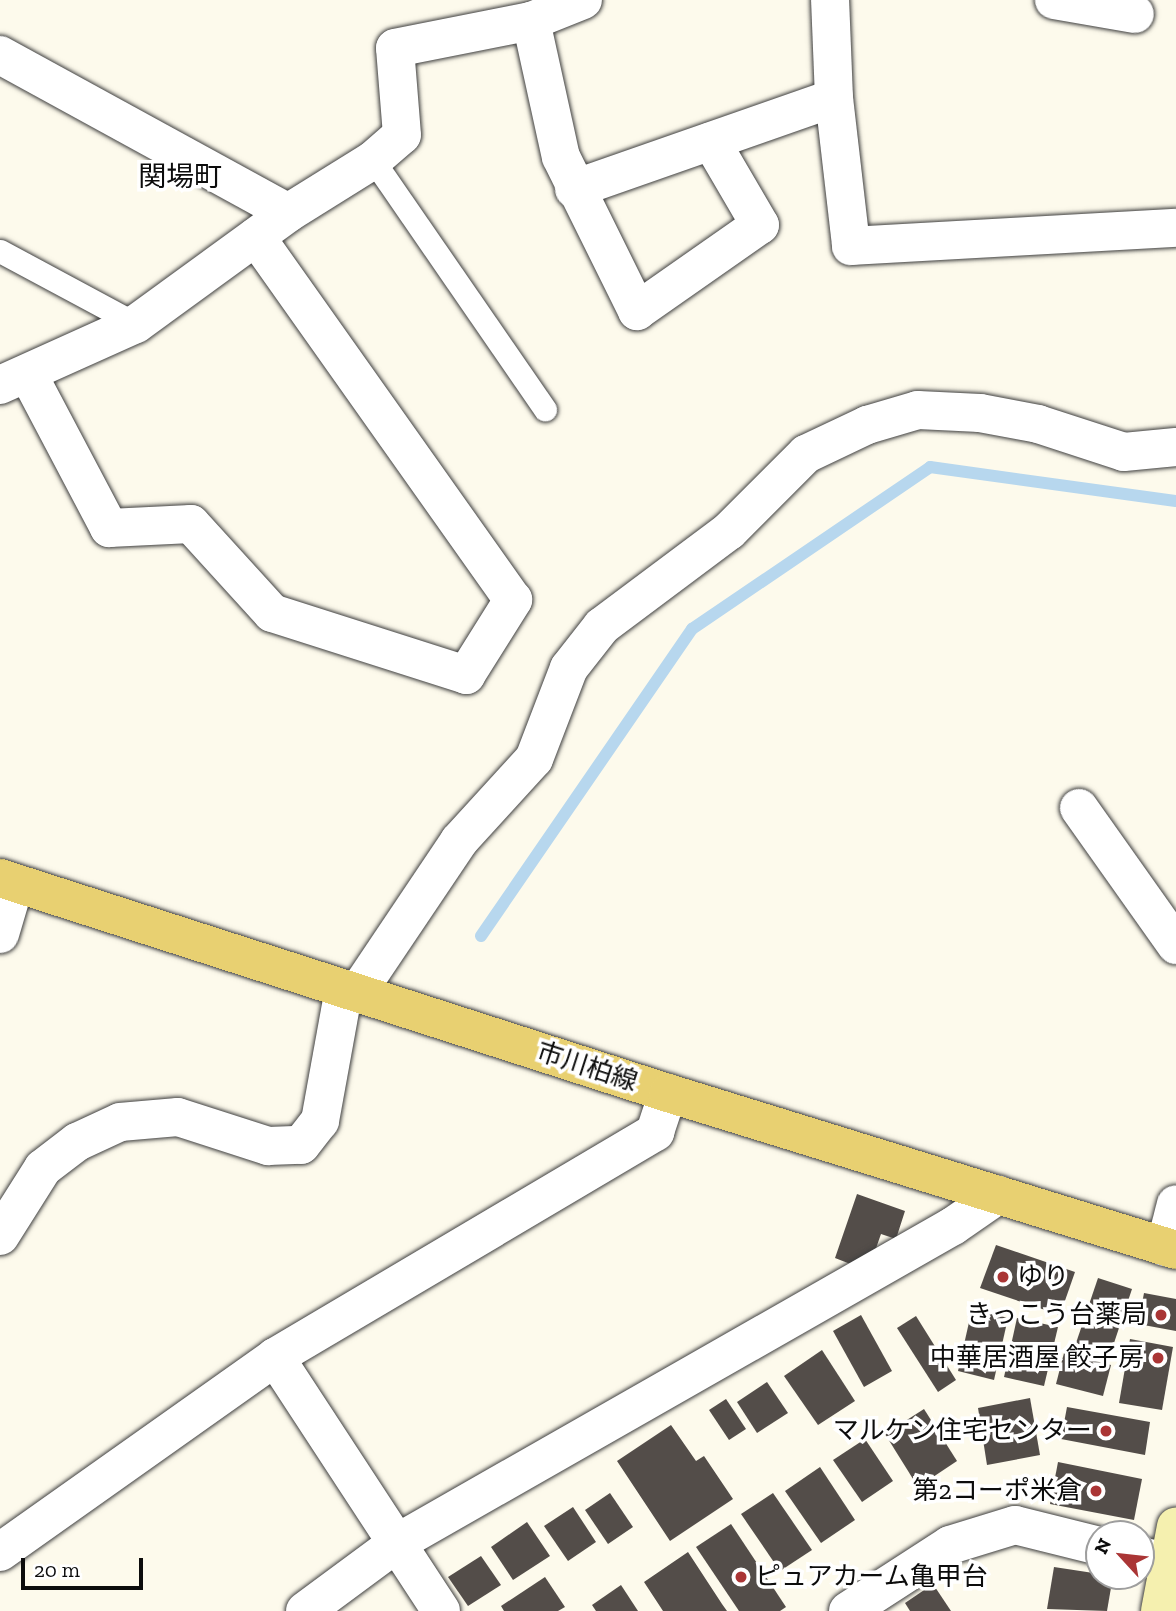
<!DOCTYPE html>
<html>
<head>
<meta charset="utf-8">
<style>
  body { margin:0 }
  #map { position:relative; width:1176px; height:1611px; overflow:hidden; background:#fdfaec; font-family:"Zilla Slab","Noto Sans JP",serif }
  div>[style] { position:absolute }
  .stream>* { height:12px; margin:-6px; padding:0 6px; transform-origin:6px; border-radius:6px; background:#b7d7ee }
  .building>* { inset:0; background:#534d49 }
  .roads { filter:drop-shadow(0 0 2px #3f3f3f) drop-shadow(0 0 2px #3f3f3f) }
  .lane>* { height:23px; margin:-11.5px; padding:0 11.5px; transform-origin:11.5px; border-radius:11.5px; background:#fff }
  .street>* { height:38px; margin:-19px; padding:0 19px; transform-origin:19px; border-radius:19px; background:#fff }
  .secondary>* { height:38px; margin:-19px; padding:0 19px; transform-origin:19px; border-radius:19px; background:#f5f0af }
  .primary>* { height:38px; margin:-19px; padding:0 19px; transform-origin:19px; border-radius:19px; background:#e8d071 }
  .dots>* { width:19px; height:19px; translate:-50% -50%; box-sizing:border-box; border:4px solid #fff; border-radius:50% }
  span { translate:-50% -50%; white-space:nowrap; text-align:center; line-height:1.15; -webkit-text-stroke:7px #fff; paint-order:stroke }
  .street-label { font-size:26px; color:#0c0c0c }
  .poi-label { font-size:26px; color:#0c0c0c }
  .left { translate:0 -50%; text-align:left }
  .right { translate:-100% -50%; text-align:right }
  .neighbourhood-label { font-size:28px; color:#0c0c0c }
  .north { position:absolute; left:1085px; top:1520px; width:70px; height:70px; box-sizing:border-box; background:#fff; border:2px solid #9e9e9e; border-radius:50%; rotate:297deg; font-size:19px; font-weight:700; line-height:28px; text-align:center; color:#0c0c0c }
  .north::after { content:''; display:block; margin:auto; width:24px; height:32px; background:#aa3535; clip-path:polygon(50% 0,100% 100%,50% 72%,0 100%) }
  .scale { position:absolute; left:21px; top:1558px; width:122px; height:32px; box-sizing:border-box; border:4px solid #0c0c0c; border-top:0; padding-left:9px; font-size:21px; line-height:24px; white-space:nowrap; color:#0c0c0c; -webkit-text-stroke:5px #fff; paint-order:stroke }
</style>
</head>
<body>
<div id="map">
  <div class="stream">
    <div style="left:481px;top:936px;width:373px;rotate:-55.5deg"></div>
    <div style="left:692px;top:629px;width:288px;rotate:-34.2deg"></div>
    <div style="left:930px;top:467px;width:248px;rotate:7.9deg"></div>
  </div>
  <div class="building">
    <div style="clip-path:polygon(857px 1194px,905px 1211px,896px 1239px,881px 1234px,874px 1254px,853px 1265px,835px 1258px)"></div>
    <div style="clip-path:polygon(996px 1245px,1075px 1272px,1060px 1315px,980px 1288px)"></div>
    <div style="clip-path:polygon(1098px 1278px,1132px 1289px,1110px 1355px,1076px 1343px)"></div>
    <div style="clip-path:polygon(1144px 1293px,1176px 1299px,1176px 1331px,1138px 1324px)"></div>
    <div style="clip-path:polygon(972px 1309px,1008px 1318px,994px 1380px,958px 1371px)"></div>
    <div style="clip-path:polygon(861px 1315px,892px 1371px,864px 1387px,833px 1331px)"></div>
    <div style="clip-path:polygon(916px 1316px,956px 1380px,938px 1392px,897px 1328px)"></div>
    <div style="clip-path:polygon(1017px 1318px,1058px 1327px,1044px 1386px,1004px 1377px)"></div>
    <div style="clip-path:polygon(1130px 1339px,1173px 1347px,1162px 1410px,1119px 1403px)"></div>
    <div style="clip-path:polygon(822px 1350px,855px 1401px,818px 1425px,784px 1376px)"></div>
    <div style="clip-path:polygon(1064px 1353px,1111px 1365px,1103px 1396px,1056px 1384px)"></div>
    <div style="clip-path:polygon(767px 1382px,788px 1413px,757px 1433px,737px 1402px)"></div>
    <div style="clip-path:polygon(1030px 1398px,1040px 1455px,987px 1465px,978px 1408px)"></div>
    <div style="clip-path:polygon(726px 1399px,746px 1429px,729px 1440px,709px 1410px)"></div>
    <div style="clip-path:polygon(1067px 1407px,1150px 1422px,1145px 1455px,1061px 1439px)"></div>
    <div style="clip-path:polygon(924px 1409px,957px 1461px,918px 1487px,885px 1434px)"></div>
    <div style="clip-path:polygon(671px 1425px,696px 1461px,704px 1456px,733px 1499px,670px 1541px,617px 1461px)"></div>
    <div style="clip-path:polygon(865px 1439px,893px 1481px,862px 1502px,833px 1460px)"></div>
    <div style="clip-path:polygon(1058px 1462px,1142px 1479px,1134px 1520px,1050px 1504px)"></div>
    <div style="clip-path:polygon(820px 1467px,855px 1520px,821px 1543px,785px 1491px)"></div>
    <div style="clip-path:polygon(610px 1493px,633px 1527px,608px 1544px,585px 1510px)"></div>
    <div style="clip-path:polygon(773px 1493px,812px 1550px,780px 1571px,741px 1514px)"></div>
    <div style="clip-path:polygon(573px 1507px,596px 1542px,568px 1561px,544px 1526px)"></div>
    <div style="clip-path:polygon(527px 1522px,550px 1556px,513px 1580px,491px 1547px)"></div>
    <div style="clip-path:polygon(731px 1524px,786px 1607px,780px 1611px,739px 1611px,696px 1547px)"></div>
    <div style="clip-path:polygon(688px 1552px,722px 1604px,727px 1611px,663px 1611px,644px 1582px)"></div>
    <div style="clip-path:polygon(481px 1556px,501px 1585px,468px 1606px,448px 1577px)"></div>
    <div style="clip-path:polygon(1054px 1567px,1113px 1576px,1107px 1611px,1047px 1609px)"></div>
    <div style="clip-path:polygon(545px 1577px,565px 1607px,558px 1611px,504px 1611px,501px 1606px)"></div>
    <div style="clip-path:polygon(933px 1584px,951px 1611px,910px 1611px,905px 1603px)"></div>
    <div style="clip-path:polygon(621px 1585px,638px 1611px,596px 1611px,592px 1605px)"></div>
  </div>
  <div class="roads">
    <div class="lane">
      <div style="left:373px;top:160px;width:303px;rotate:55.4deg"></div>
      <div style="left:0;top:251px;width:154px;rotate:28.2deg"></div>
    </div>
    <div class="street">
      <div style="left:1054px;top:0;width:82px;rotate:9.8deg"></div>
      <div style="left:531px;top:21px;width:139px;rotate:77.6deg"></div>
      <div style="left:561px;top:157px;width:172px;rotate:63.7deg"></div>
      <div style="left:637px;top:311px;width:150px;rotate:-35deg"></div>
      <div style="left:760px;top:225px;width:97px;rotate:-120.3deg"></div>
      <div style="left:0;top:55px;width:328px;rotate:28.7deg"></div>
      <div style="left:834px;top:98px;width:149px;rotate:83.4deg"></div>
      <div style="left:851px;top:246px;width:325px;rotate:-3.2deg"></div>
      <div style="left:574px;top:189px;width:275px;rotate:-19.3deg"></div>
      <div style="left:834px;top:98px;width:98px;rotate:-92.3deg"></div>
      <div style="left:29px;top:376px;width:172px;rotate:62.2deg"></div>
      <div style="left:109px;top:528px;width:82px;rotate:-2.8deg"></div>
      <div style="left:191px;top:524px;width:120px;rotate:47.7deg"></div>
      <div style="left:272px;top:613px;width:204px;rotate:17.7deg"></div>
      <div style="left:466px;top:675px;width:89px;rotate:-57.9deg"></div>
      <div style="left:513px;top:600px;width:445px;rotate:-125.3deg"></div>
      <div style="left:0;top:385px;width:149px;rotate:-24.2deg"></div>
      <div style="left:136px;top:324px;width:188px;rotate:-36.1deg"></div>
      <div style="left:288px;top:213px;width:100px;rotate:-31.9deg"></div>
      <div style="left:373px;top:160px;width:38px;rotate:-41deg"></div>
      <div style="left:402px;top:135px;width:87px;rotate:-94.6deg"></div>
      <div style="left:395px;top:48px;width:139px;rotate:-11.2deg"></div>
      <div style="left:531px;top:21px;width:56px;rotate:-22deg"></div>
      <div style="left:1079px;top:808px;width:168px;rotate:54.7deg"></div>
      <div style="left:0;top:934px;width:53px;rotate:-73.6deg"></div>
      <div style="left:357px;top:993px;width:183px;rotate:-56.1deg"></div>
      <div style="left:459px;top:841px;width:111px;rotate:-47.6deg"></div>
      <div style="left:534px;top:759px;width:97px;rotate:-69deg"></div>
      <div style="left:569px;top:668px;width:53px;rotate:-51.8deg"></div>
      <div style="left:602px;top:626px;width:159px;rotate:-36.8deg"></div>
      <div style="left:729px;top:531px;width:109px;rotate:-45deg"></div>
      <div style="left:806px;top:454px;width:68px;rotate:-25.4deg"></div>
      <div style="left:867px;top:425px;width:53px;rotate:-16.4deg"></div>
      <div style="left:918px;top:410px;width:62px;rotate:2.8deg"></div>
      <div style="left:980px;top:413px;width:59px;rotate:10.7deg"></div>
      <div style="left:1038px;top:424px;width:90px;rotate:18deg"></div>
      <div style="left:1124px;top:452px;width:52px;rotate:-5.5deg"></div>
      <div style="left:0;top:1236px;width:80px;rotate:-57.7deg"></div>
      <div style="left:43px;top:1168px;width:43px;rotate:-37.4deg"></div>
      <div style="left:77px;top:1142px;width:47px;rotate:-24.9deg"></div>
      <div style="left:120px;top:1122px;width:58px;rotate:-4.9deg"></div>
      <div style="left:178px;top:1117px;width:95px;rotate:17.9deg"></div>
      <div style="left:268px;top:1146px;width:33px;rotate:-2deg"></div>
      <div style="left:301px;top:1145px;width:31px;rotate:-52deg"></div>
      <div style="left:320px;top:1121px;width:134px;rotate:-79.7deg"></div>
      <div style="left:1165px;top:1247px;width:44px;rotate:-75.7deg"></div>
      <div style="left:275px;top:1357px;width:303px;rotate:56.8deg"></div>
      <div style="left:0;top:1552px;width:337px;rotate:-35.3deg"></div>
      <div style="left:275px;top:1357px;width:442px;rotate:-30.6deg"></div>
      <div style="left:655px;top:1132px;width:41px;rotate:-71.6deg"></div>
      <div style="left:1141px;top:1556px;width:36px;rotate:14deg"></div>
      <div style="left:305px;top:1611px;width:114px;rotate:-36.5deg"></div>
      <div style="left:397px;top:1543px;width:640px;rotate:-29.69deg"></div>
      <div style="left:953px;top:1226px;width:55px;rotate:-34.6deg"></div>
      <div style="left:848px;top:1611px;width:121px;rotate:-32.9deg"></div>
      <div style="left:950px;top:1545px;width:68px;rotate:-17.1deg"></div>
      <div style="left:1015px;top:1525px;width:87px;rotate:14deg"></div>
    </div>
    <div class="secondary">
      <div style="left:1160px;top:1611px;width:86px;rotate:-79.3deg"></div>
    </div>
    <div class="primary">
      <div style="left:0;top:878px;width:702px;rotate:17.84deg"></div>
      <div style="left:668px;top:1093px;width:532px;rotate:17.17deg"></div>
    </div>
  </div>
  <div class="dots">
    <div style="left:1003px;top:1277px;background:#aa3535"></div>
    <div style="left:1161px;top:1315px;background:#aa3535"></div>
    <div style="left:1158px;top:1358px;background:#aa3535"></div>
    <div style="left:1106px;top:1431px;background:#aa3535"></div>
    <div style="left:1096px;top:1491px;background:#aa3535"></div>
    <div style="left:741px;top:1577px;background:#aa3535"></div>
  </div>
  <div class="street-label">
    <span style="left:587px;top:1067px;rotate:18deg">市川柏線</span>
  </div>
  <div class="poi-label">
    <span class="left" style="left:1017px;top:1277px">ゆり</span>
    <span class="right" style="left:1147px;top:1315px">きっこう台薬局</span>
    <span class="right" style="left:1144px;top:1358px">中華居酒屋 餃子房</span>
    <span class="right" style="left:1092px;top:1431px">マルケン住宅センター</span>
    <span class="right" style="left:1082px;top:1491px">第2コーポ米倉</span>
    <span class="left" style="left:755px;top:1577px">ピュアカーム亀甲台</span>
  </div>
  <div class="neighbourhood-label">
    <span style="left:180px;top:177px">関場町</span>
  </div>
  <div class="north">N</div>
  <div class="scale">20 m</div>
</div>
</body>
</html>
